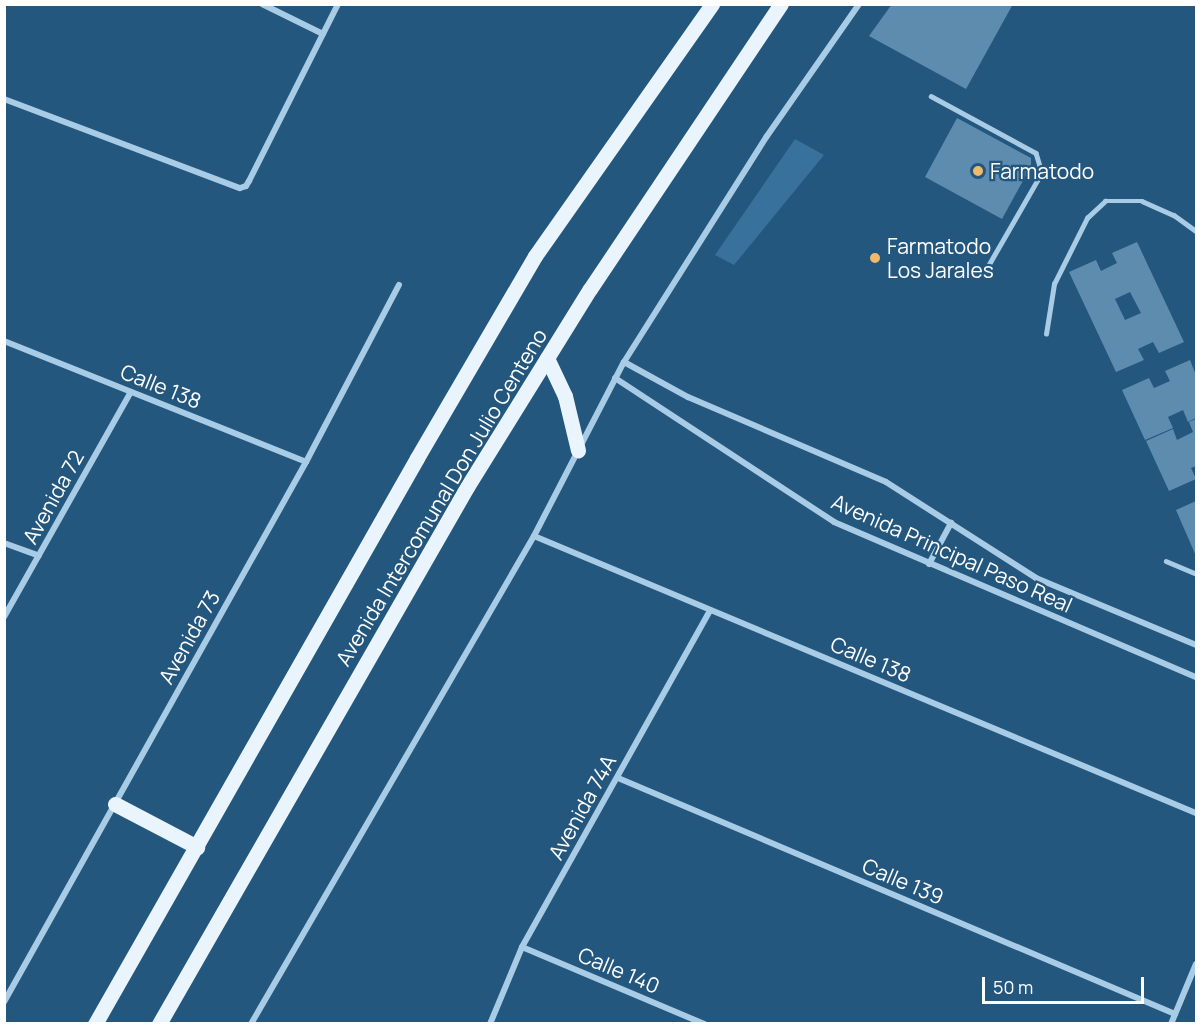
<!DOCTYPE html>
<html>
<head>
<meta charset="utf-8">
<style>
  body { margin:0 }
  #map { position:relative; width:1201px; height:1028px; overflow:hidden; background:#24577e; font-family:Manrope,sans-serif }
  div>[style] { position:absolute }
  .green>* { inset:0; background:#37719c }
  .building>* { inset:0; background:#5d8caf }
  .lane>* { height:4.5px; margin:-2.25px; padding:0 2.25px; transform-origin:2.25px; border-radius:2.25px; background:#a9cce6 }
  .street>* { height:6px; margin:-3px; padding:0 3px; transform-origin:3px; border-radius:3px; background:#a9cce6 }
  .primary>* { height:15px; margin:-7.5px; padding:0 7.5px; transform-origin:7.5px; border-radius:7.5px; background:#eaf4fd }
  .dots>* { width:16px; height:16px; translate:-50% -50%; box-sizing:border-box; border:3px solid #24577e; border-radius:50% }
  span { translate:-50% -50%; white-space:nowrap; text-align:center; line-height:1.15; -webkit-text-stroke:4.5px #24577e; paint-order:stroke }
  .poi-label { font-size:21px; color:#fff }
  .left { translate:0 -50%; text-align:left }
  .street-label { font-size:21px; color:#fff }
  .frame { position:absolute; inset:0; border:6px solid #fff; pointer-events:none }
  .scale { position:absolute; left:982px; top:977px; width:162px; height:27px; box-sizing:border-box; border:3px solid #fff; border-top:0; padding-left:8px; font-size:18px; line-height:21px; white-space:nowrap; color:#fff; -webkit-text-stroke:4px #24577e; paint-order:stroke }
</style>
</head>
<body>
<div id="map">
  <div class="green">
    <div style="clip-path:polygon(795px 139px,824px 155px,734px 265px,715px 255px)"></div>
  </div>
  <div class="building">
    <div style="clip-path:polygon(892px 4px,1013px 4px,966px 89px,869px 36px)"></div>
    <div style="clip-path:polygon(957px 118px,1031px 158px,1031px 166px,1002px 219px,925px 177px)"></div>
    <div style="clip-path:polygon(evenodd,1137px 242px,1184px 342px,1159px 353px,1153px 342px,1138px 349px,1144px 360px,1116px 372px,1069px 272px,1096px 260px,1101px 271px,1117px 263px,1112px 253px,1137px 242px,1130px 292px,1141px 313px,1125px 320px,1115px 299px,1130px 292px)"></div>
    <div style="clip-path:polygon(1190px 360px,1196px 375px,1196px 418px,1188px 422px,1183px 410px,1168px 417px,1173px 428px,1145px 440px,1122px 390px,1149px 378px,1154px 388px,1170px 381px,1165px 371px)"></div>
    <div style="clip-path:polygon(1196px 419px,1196px 466px,1191px 468px,1196px 479px,1169px 491px,1146px 441px,1173px 429px,1177px 440px,1193px 432px,1189px 422px)"></div>
    <div style="clip-path:polygon(1196px 501px,1196px 556px,1176px 510px)"></div>
  </div>
  <div class="lane">
    <div style="left:931px;top:96px;width:119px;rotate:28.5deg"></div>
    <div style="left:1036px;top:153px;width:21px;rotate:73deg"></div>
    <div style="left:1042px;top:173px;width:106px;rotate:119.9deg"></div>
    <div style="left:1046px;top:334px;width:51px;rotate:-80.9deg"></div>
    <div style="left:1054px;top:284px;width:74px;rotate:-63.4deg"></div>
    <div style="left:1087px;top:218px;width:25px;rotate:-43deg"></div>
    <div style="left:1105px;top:201px;width:37px"></div>
    <div style="left:1142px;top:201px;width:35px;rotate:24deg"></div>
    <div style="left:1174px;top:215px;width:27px;rotate:36deg"></div>
    <div style="left:1166px;top:561px;width:33px;rotate:23deg"></div>
  </div>
  <div class="street">
    <div style="left:262px;top:4px;width:68px;rotate:26.2deg"></div>
    <div style="left:4px;top:99px;width:252px;rotate:20.7deg"></div>
    <div style="left:240px;top:188px;width:6px;rotate:-18deg"></div>
    <div style="left:246px;top:186px;width:6px;rotate:-59deg"></div>
    <div style="left:249px;top:181px;width:198px;rotate:-63.3deg"></div>
    <div style="left:4px;top:341px;width:325px;rotate:21.8deg"></div>
    <div style="left:624px;top:362px;width:73px;rotate:28.7deg"></div>
    <div style="left:688px;top:397px;width:215px;rotate:23.2deg"></div>
    <div style="left:886px;top:482px;width:178px;rotate:32.6deg"></div>
    <div style="left:1036px;top:578px;width:173px;rotate:22.7deg"></div>
    <div style="left:615px;top:378px;width:262px;rotate:33.3deg"></div>
    <div style="left:834px;top:522px;width:394px;rotate:23.2deg"></div>
    <div style="left:534px;top:536px;width:718px;rotate:22.71deg"></div>
    <div style="left:4px;top:543px;width:37px;rotate:20deg"></div>
    <div style="left:929px;top:564px;width:47px;rotate:-61.8deg"></div>
    <div style="left:4px;top:617px;width:258px;rotate:-60.6deg"></div>
    <div style="left:618px;top:778px;width:605px;rotate:22.96deg"></div>
    <div style="left:522px;top:947px;width:198px;rotate:22.9deg"></div>
    <div style="left:4px;top:1002px;width:619px;rotate:-60.78deg"></div>
    <div style="left:306px;top:462px;width:200px;rotate:-62.3deg"></div>
    <div style="left:251px;top:1024px;width:564px;rotate:-59.89deg"></div>
    <div style="left:534px;top:536px;width:196px;rotate:-62.7deg"></div>
    <div style="left:624px;top:362px;width:267px;rotate:-57.7deg"></div>
    <div style="left:767px;top:136px;width:161px;rotate:-55.1deg"></div>
    <div style="left:490px;top:1024px;width:83px;rotate:-67.4deg"></div>
    <div style="left:522px;top:947px;width:386px;rotate:-60.8deg"></div>
    <div style="left:1171px;top:1024px;width:65px;rotate:-67.4deg"></div>
  </div>
  <div class="primary">
    <div style="left:547px;top:358px;width:42px;rotate:64.7deg"></div>
    <div style="left:565px;top:396px;width:56px;rotate:76.5deg"></div>
    <div style="left:115px;top:804px;width:93px;rotate:27.7deg"></div>
    <div style="left:95px;top:1024px;width:651px;rotate:-60.36deg"></div>
    <div style="left:417px;top:458px;width:234px;rotate:-59.7deg"></div>
    <div style="left:535px;top:256px;width:308px;rotate:-54.9deg"></div>
    <div style="left:159px;top:1024px;width:619px;rotate:-60.16deg"></div>
    <div style="left:467px;top:487px;width:233px;rotate:-58.2deg"></div>
    <div style="left:590px;top:289px;width:343px;rotate:-56.2deg"></div>
  </div>
  <div class="dots">
    <div style="left:978px;top:171px;background:#f1b96c"></div>
    <div style="left:875px;top:258px;background:#f1b96c"></div>
  </div>
  <div class="poi-label">
    <span class="left" style="left:990px;top:171px">Farmatodo</span>
    <span class="left" style="left:887px;top:258px">Farmatodo<br>Los Jarales</span>
  </div>
  <div class="street-label">
    <span style="left:161px;top:386px;rotate:22deg">Calle 138</span>
    <span style="left:53px;top:497px;rotate:-61deg">Avenida 72</span>
    <span style="left:441px;top:497px;rotate:-59deg">Avenida Intercomunal Don Julio Centeno</span>
    <span style="left:952px;top:553px;rotate:24deg">Avenida Principal Paso Real</span>
    <span style="left:189px;top:637px;rotate:-61deg">Avenida 73</span>
    <span style="left:871px;top:659px;rotate:23deg">Calle 138</span>
    <span style="left:582px;top:807px;rotate:-61deg">Avenida 74A</span>
    <span style="left:903px;top:881px;rotate:23deg">Calle 139</span>
    <span style="left:619px;top:970px;rotate:23deg">Calle 140</span>
  </div>
  <div class="frame"></div>
  <div class="scale">50 m</div>
</div>
</body>
</html>
